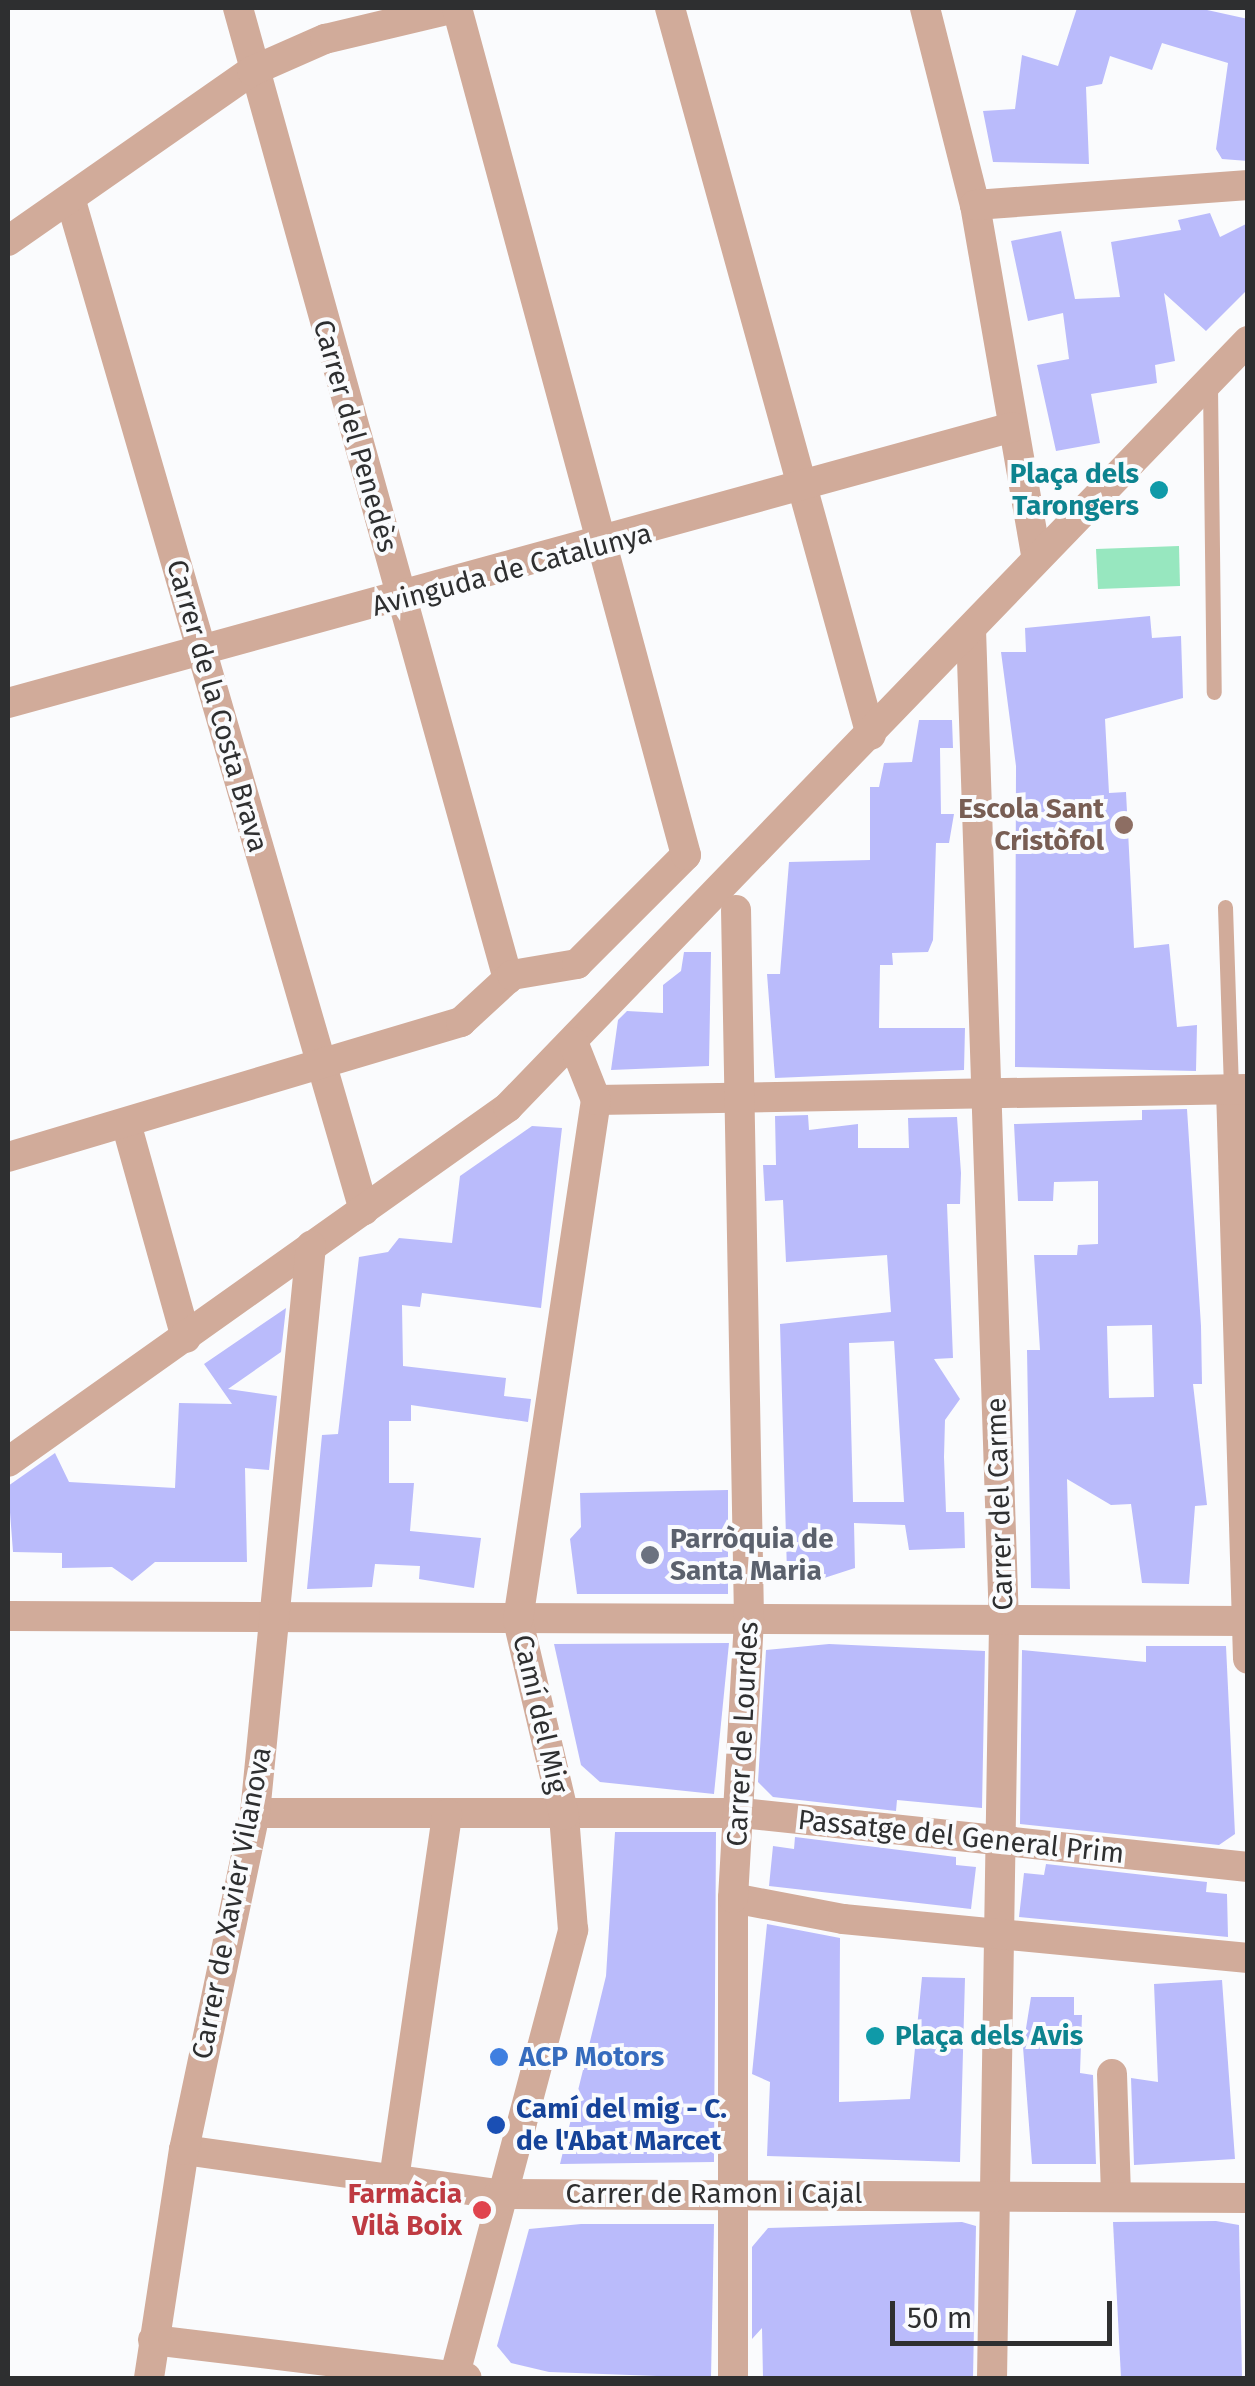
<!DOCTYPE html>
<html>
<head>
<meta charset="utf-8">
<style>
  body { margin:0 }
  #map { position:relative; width:1255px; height:2386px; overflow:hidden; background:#fafbfd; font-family:"Fira Sans",sans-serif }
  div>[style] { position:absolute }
  .green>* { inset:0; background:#97e7bf }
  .building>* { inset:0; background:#babbfb }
  .lane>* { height:15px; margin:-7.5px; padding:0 7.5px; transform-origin:7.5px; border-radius:7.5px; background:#d1ab9a }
  .street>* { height:30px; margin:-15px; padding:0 15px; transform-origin:15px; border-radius:15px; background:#d1ab9a }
  .dots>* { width:28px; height:28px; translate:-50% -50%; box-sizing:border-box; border:5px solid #fafbfd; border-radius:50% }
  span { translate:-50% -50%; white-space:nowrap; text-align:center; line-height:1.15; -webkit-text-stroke:8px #fafbfd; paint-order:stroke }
  .street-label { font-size:28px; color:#2e2f30 }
  .culture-label { font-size:28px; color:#0d838f; font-weight:700 }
  .right { translate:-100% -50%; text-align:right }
  .left { translate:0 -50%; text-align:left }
  .education-label { font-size:28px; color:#785e54; font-weight:700 }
  .worship-label { font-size:28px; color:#5b616d; font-weight:700 }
  .shop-label { font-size:28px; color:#366cbe; font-weight:700 }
  .transit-label { font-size:28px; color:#164399; font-weight:700 }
  .health-label { font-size:28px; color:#be3a42; font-weight:700 }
  .frame { position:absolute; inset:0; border:10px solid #2e2f30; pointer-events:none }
  .scale { position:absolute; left:890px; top:2301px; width:222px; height:45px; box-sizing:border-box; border:5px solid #2e2f30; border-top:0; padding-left:12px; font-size:30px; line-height:35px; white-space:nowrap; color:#2e2f30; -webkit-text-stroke:8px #fafbfd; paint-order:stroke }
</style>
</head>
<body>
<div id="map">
  <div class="green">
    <div style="clip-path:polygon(1179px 546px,1180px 586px,1098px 589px,1096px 549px)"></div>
  </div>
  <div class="building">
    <div style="clip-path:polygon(1077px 8px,1198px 8px,1248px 19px,1248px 161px,1222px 159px,1216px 149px,1228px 63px,1162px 43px,1152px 70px,1110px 56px,1102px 84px,1086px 87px,1089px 164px,993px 162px,983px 111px,1015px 109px,1022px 55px,1058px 66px)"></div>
    <div style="clip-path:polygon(1210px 213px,1220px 237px,1248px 223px,1248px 289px,1206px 331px,1164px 293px,1175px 361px,1155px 365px,1157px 383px,1091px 394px,1100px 443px,1056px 451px,1037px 365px,1069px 359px,1063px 313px,1028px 321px,1011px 241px,1061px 231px,1075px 299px,1120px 297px,1111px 242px,1181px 230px,1178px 220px)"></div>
    <div style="clip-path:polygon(1150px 616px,1152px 638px,1181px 636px,1183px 698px,1105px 719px,1109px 793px,1126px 792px,1134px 948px,1169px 944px,1177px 1027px,1197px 1025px,1196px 1071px,1015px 1067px,1016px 766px,1001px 652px,1026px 652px,1025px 628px)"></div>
    <div style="clip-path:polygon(919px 720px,952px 720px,953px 748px,940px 748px,941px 814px,954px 814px,949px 843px,936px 843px,933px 940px,928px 952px,892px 953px,893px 965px,880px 965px,879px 1028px,965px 1028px,964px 1070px,775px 1078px,767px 974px,780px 974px,789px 862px,870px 860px,870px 787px,879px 787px,884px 763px,912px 762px)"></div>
    <div style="clip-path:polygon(684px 952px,711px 952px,709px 1066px,611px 1070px,618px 1020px,627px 1011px,663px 1013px,663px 985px,681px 971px)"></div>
    <div style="clip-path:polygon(evenodd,1187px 1109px,1201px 1326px,1202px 1384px,1193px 1384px,1207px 1505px,1195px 1506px,1189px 1584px,1142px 1583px,1131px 1504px,1111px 1505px,1067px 1479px,1070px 1589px,1031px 1588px,1027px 1350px,1040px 1350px,1034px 1255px,1077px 1255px,1078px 1245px,1098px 1244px,1098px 1181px,1054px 1182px,1053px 1201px,1018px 1201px,1014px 1124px,1142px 1120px,1142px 1110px,1187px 1109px,1152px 1325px,1154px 1397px,1109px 1398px,1107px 1326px,1152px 1325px)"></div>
    <div style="clip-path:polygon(evenodd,808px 1115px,809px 1130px,858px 1124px,858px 1148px,909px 1148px,908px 1118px,957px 1117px,961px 1173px,960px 1204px,947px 1204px,953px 1358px,934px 1359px,960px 1399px,945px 1420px,944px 1457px,946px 1512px,964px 1512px,965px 1548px,909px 1550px,905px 1525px,854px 1523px,855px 1568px,818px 1580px,787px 1573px,780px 1324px,891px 1312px,887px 1255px,786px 1262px,783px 1200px,765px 1201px,763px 1165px,776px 1165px,775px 1116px,808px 1115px,894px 1341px,904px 1502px,853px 1502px,849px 1343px,894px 1341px)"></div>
    <div style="clip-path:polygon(532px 1126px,562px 1128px,541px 1308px,422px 1293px,420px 1307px,402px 1305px,403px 1366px,506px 1378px,504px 1396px,531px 1399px,528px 1422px,411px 1405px,411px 1421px,389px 1421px,389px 1483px,414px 1483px,410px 1531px,481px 1538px,474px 1588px,419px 1579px,420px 1566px,375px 1564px,372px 1587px,307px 1589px,322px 1435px,338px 1434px,359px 1257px,388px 1252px,399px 1238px,452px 1243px,460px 1176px)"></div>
    <div style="clip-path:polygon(286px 1308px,281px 1352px,228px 1389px,277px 1396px,269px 1470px,245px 1468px,247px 1562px,155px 1562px,132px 1581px,112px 1567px,62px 1568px,62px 1553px,13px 1552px,8px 1486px,55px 1453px,69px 1482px,175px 1488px,179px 1403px,232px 1404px,204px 1364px)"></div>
    <div style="clip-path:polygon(728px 1490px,728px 1594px,577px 1594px,570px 1539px,581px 1527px,580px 1493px)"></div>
    <div style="clip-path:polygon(729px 1643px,714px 1794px,600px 1782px,581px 1765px,554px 1644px)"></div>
    <div style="clip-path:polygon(829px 1644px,985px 1651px,982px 1808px,897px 1800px,896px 1811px,773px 1797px,758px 1782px,766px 1650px)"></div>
    <div style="clip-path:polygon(1146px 1646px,1226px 1646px,1235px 1834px,1219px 1845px,1020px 1824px,1022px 1650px,1146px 1662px)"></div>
    <div style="clip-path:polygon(615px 1832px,716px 1832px,714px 2162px,560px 2164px,606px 1976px)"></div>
    <div style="clip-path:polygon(795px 1837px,956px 1857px,956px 1865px,976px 1867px,971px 1909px,769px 1886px,773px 1846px,794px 1849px)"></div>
    <div style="clip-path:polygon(1046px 1864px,1207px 1882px,1206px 1892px,1227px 1894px,1228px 1937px,1019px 1917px,1024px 1873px,1044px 1875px)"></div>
    <div style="clip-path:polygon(767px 1924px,840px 1938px,839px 2102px,910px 2099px,922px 1977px,965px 1978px,960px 2162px,767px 2156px,770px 2082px,752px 2074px)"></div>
    <div style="clip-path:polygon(1222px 1980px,1235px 2159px,1134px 2165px,1131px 2078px,1158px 2082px,1154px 1984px)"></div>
    <div style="clip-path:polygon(1031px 1997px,1074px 1997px,1074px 2015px,1082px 2015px,1080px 2073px,1093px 2075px,1096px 2164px,1032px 2164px,1023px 2047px)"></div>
    <div style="clip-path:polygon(1216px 2221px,1239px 2225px,1242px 2378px,1121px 2378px,1113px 2222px)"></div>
    <div style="clip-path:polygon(962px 2222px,976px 2226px,973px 2378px,763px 2378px,762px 2328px,752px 2339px,752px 2247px,768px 2228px)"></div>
    <div style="clip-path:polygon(581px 2224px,714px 2224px,711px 2378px,549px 2372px,511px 2363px,497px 2346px,529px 2229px)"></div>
  </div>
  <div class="lane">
    <div style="left:1210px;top:386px;width:306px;rotate:89.3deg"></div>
    <div style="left:1225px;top:907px;width:182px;rotate:88.1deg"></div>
  </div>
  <div class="street">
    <div style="left:238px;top:8px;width:1008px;rotate:74.46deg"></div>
    <div style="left:670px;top:8px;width:754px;rotate:74.55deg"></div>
    <div style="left:925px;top:8px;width:203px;rotate:75.8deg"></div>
    <div style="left:975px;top:205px;width:359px;rotate:80.1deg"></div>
    <div style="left:71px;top:201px;width:1051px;rotate:73.81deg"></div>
    <div style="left:975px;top:205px;width:274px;rotate:-4.2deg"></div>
    <div style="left:8px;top:241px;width:297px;rotate:-34.9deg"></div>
    <div style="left:252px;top:71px;width:80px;rotate:-23.7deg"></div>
    <div style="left:325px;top:39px;width:134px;rotate:-13.4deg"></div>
    <div style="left:971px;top:629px;width:996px;rotate:88.1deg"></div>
    <div style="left:1004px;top:1624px;width:754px;rotate:90.91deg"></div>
    <div style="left:8px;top:703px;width:1042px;rotate:-15.36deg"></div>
    <div style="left:1231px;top:1089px;width:570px;rotate:88.29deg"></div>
    <div style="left:596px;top:1100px;width:652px;rotate:-0.97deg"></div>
    <div style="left:126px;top:1123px;width:223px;rotate:74.4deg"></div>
    <div style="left:8px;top:1157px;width:473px;rotate:-16.6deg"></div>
    <div style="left:461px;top:1022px;width:69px;rotate:-42.7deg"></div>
    <div style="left:512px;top:975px;width:66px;rotate:-9.6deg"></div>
    <div style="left:577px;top:964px;width:154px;rotate:-45deg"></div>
    <div style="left:686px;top:855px;width:877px;rotate:-105.13deg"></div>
    <div style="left:8px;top:1462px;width:613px;rotate:-35.37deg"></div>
    <div style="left:508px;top:1107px;width:1065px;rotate:-45.99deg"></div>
    <div style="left:8px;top:1616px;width:1240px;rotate:0.23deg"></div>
    <div style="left:255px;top:1813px;width:487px"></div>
    <div style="left:742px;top:1813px;width:509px;rotate:6.09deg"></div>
    <div style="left:733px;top:1898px;width:112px;rotate:10.8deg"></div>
    <div style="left:843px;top:1919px;width:407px;rotate:5.5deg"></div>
    <div style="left:1112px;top:2074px;width:123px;rotate:88.1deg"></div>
    <div style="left:184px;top:2150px;width:318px;rotate:8deg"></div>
    <div style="left:499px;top:2194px;width:749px;rotate:0.31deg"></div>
    <div style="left:394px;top:2179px;width:369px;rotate:-81.7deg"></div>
    <div style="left:153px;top:2340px;width:316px;rotate:6.9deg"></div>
    <div style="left:149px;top:2378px;width:231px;rotate:-81.3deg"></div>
    <div style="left:184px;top:2150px;width:344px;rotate:-78.1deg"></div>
    <div style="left:255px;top:1813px;width:570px;rotate:-84.36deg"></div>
    <div style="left:454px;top:2378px;width:464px;rotate:-75.1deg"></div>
    <div style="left:573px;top:1930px;width:115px;rotate:-94.5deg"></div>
    <div style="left:564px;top:1815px;width:200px;rotate:-103.3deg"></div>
    <div style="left:518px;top:1620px;width:526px;rotate:-81.47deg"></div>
    <div style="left:596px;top:1100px;width:62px;rotate:-111.6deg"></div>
    <div style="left:733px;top:2378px;width:480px;rotate:-90deg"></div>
    <div style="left:733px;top:1898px;width:280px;rotate:-86.7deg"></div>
    <div style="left:749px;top:1618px;width:708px;rotate:-91.05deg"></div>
  </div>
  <div class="dots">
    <div style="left:1159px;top:490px;background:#0f9aa8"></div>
    <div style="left:1124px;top:825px;background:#8d6e63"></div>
    <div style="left:650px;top:1555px;background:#6b7280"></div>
    <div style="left:875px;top:2036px;background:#0f9aa8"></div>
    <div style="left:499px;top:2057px;background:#3f7fe0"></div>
    <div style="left:496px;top:2125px;background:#1a4fb4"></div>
    <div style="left:482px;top:2210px;background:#e0444e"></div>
  </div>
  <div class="street-label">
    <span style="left:355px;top:436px;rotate:74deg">Carrer del Penedès</span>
    <span style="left:512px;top:570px;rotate:-15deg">Avinguda de Catalunya</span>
    <span style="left:217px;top:706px;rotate:74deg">Carrer de la Costa Brava</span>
    <span style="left:1000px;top:1504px;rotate:-92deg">Carrer del Carme</span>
    <span style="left:540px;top:1714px;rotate:77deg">Camí del Mig</span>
    <span style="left:743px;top:1734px;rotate:-87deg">Carrer de Lourdes</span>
    <span style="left:961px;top:1837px;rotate:6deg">Passatge del General Prim</span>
    <span style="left:232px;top:1903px;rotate:-79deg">Carrer de Xavier Vilanova</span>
    <span style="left:714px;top:2194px">Carrer de Ramon i Cajal</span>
  </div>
  <div class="culture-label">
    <span class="right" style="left:1139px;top:490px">Plaça dels<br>Tarongers</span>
    <span class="left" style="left:895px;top:2036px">Plaça dels Avis</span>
  </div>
  <div class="education-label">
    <span class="right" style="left:1104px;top:825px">Escola Sant<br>Cristòfol</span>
  </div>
  <div class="worship-label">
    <span class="left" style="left:670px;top:1555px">Parròquia de<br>Santa Maria</span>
  </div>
  <div class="shop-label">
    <span class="left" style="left:519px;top:2057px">ACP Motors</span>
  </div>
  <div class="transit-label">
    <span class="left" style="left:516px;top:2125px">Camí del mig - C.<br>de l'Abat Marcet</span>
  </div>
  <div class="health-label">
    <span class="right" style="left:462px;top:2210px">Farmàcia<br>Vilà Boix</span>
  </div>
  <div class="frame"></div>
  <div class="scale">50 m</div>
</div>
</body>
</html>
